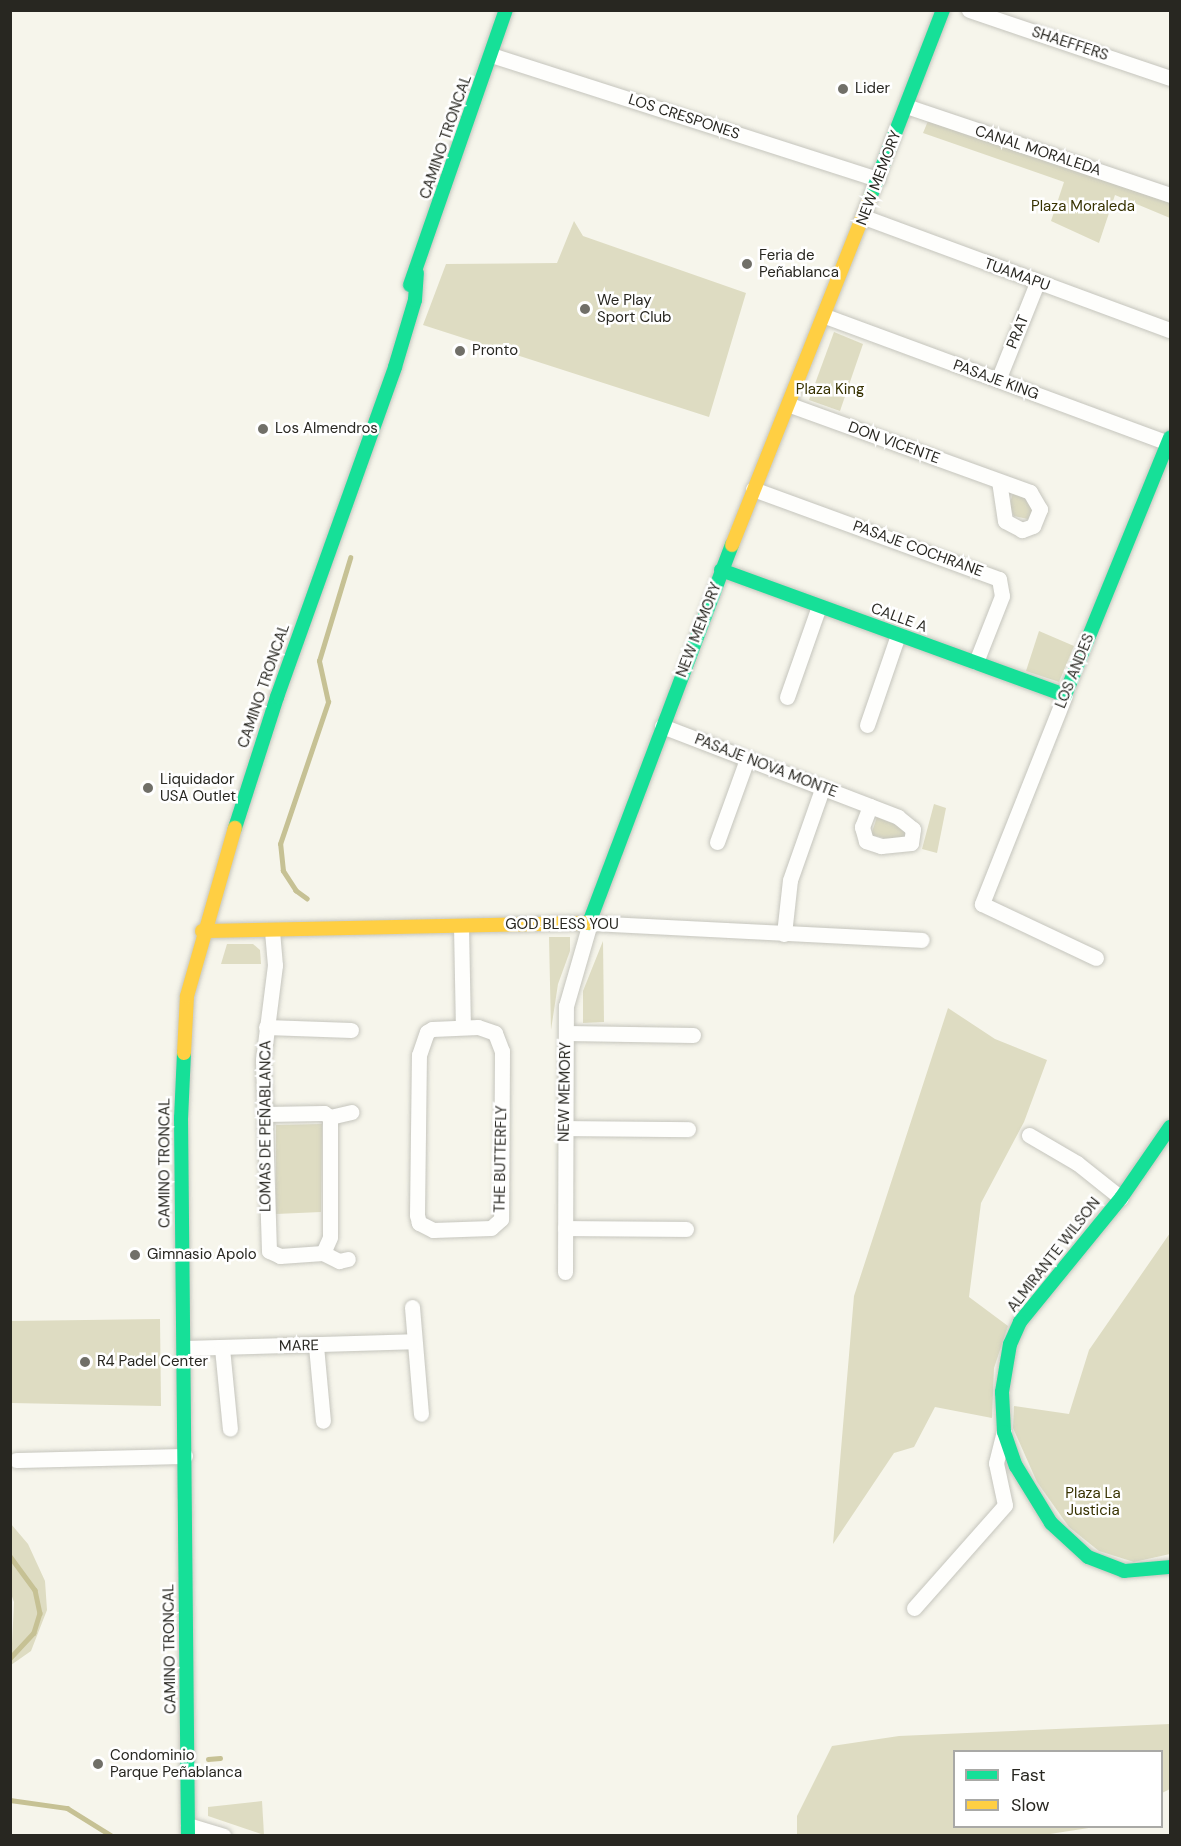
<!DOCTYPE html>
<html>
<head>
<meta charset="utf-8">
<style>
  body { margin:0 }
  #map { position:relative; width:1181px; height:1846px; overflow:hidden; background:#f6f5eb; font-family:"DM Sans",sans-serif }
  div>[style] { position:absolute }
  .green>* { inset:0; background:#dedcc2 }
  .stream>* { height:4.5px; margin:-2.25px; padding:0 2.25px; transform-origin:2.25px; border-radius:2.25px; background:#c6c194 }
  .roads { filter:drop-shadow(0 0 2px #c5c5bd) drop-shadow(0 0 2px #c5c5bd) }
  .street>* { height:15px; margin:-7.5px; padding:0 7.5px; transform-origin:7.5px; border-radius:7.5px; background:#fefefc }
  .fast>* { height:14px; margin:-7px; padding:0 7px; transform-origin:7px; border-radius:7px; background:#16e098 }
  .slow>* { height:14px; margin:-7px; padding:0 7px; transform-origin:7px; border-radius:7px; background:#ffcf43 }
  .dots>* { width:16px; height:16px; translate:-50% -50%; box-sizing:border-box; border:3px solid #fff; border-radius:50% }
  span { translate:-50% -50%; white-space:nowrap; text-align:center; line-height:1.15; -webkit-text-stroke:5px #fff; paint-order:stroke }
  .street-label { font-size:15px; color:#282721 }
  .poi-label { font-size:15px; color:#282721 }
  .left { translate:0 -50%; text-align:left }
  .park-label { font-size:15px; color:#373200 }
  .frame { position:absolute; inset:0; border:12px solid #282721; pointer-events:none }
  .legend { position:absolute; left:953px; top:1750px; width:210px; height:78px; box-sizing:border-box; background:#fff; border:2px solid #a9a9a6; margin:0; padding:8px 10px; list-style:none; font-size:18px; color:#282721 }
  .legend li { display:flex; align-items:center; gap:12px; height:30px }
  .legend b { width:30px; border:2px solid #a9a9a6 }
</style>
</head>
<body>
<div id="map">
  <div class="green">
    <div style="clip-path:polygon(928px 121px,1170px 203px,1170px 218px,1115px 195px,1099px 243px,1051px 221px,1064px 182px,923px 133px)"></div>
    <div style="clip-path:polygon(574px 221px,583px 236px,746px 293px,709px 417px,423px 325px,446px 264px,557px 263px)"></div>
    <div style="clip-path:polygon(834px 332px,863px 344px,840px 411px,809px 400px)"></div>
    <div style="clip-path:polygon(1013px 493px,1029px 500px,1033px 510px,1028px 519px,1014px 516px,1009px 506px)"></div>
    <div style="clip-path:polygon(1039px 631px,1074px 646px,1059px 682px,1026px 671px)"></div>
    <div style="clip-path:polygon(934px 804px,946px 808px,937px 853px,922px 849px)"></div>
    <div style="clip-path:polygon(877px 817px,908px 830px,902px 842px,871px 835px)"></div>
    <div style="clip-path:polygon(549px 937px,570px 937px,570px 951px,558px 984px,551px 1030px)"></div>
    <div style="clip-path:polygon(603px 941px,604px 1022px,583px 1023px,583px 991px)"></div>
    <div style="clip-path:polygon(227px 944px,253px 944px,260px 950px,261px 964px,221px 964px)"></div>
    <div style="clip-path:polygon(948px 1008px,995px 1039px,1047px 1060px,1024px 1122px,981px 1203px,969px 1297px,1008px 1326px,994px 1368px,992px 1418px,935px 1407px,914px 1447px,894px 1453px,833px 1544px,854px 1296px)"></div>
    <div style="clip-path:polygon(322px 1124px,321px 1212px,276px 1214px,276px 1125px)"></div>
    <div style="clip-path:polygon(1170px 1233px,1170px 1554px,1134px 1562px,1099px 1551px,1069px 1527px,1037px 1482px,1013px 1428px,1014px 1406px,1069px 1414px,1089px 1350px)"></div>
    <div style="clip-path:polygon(160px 1319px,161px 1406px,11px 1403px,11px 1321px)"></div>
    <div style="clip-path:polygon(11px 1524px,28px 1544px,45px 1581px,47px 1610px,31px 1651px,11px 1665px,14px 1602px,10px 1591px)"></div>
    <div style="clip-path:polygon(1170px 1724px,1170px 1789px,1162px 1793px,1162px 1752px,954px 1752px,954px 1826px,1095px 1827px,1037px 1836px,797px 1835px,797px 1816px,832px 1746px,899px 1736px)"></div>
    <div style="clip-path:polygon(262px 1801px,264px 1835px,208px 1816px,208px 1807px)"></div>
  </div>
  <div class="stream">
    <div style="left:307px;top:899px;width:14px;rotate:-144deg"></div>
    <div style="left:296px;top:891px;width:24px;rotate:-123deg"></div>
    <div style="left:283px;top:871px;width:27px;rotate:-96deg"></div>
    <div style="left:280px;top:844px;width:150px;rotate:-71.3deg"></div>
    <div style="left:328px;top:702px;width:42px;rotate:-102.4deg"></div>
    <div style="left:319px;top:661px;width:108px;rotate:-73.2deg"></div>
    <div style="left:10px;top:1556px;width:42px;rotate:53.7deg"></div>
    <div style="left:35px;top:1590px;width:24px;rotate:78deg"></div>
    <div style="left:40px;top:1613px;width:21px;rotate:107deg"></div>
    <div style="left:34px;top:1633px;width:35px;rotate:133deg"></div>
    <div style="left:208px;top:1759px;width:12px;rotate:-5deg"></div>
    <div style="left:10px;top:1800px;width:58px;rotate:8deg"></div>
    <div style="left:67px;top:1808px;width:53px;rotate:31.9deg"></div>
  </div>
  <div class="roads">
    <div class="street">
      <div style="left:969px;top:10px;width:212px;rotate:18.7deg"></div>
      <div style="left:491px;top:55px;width:406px;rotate:17.8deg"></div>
      <div style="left:906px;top:106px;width:279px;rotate:18.6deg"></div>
      <div style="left:864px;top:217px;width:326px;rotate:20.3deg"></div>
      <div style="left:825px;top:316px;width:366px;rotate:20.3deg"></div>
      <div style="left:998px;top:380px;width:105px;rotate:-68.1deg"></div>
      <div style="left:790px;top:405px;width:255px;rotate:19.9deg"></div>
      <div style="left:1030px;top:492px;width:20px;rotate:60deg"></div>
      <div style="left:1040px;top:509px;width:18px;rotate:112deg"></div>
      <div style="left:1033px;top:526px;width:12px;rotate:160deg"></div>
      <div style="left:1022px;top:530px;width:19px;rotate:-152deg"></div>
      <div style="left:1005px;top:521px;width:40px;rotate:-98.5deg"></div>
      <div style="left:753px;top:489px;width:262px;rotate:20.1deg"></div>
      <div style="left:999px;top:579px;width:17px;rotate:80deg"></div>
      <div style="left:1002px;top:596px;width:71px;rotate:111.5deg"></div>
      <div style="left:1065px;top:695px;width:225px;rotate:111.7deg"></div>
      <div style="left:982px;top:904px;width:126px;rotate:25.3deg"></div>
      <div style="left:787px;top:697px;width:96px;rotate:-70.6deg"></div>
      <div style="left:867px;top:725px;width:95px;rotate:-71deg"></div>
      <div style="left:662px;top:726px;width:223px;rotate:21deg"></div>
      <div style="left:870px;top:806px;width:30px;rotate:21deg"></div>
      <div style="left:898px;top:817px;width:19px;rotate:39deg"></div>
      <div style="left:913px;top:829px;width:14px;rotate:98deg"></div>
      <div style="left:911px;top:843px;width:30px;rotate:174deg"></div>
      <div style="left:881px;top:846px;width:16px;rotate:-162deg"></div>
      <div style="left:866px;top:841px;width:15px;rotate:-106deg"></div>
      <div style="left:862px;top:827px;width:22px;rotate:-69deg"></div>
      <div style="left:717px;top:842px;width:88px;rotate:-70.1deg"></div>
      <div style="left:461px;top:926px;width:100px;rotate:88.9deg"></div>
      <div style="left:272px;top:931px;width:34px;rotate:85deg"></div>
      <div style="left:275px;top:965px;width:96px;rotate:97.2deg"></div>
      <div style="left:263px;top:1060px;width:191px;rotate:88.2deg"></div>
      <div style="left:269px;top:1251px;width:12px;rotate:24deg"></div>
      <div style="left:280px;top:1256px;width:43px;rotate:-4deg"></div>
      <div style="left:323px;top:1253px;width:18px;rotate:27deg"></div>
      <div style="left:339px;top:1261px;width:9px;rotate:-13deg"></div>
      <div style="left:784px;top:934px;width:54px;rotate:-83.7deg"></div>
      <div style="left:790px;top:880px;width:96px;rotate:-70.6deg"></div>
      <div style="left:266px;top:1027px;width:85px;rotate:2deg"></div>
      <div style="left:478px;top:1027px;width:18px;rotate:19deg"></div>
      <div style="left:495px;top:1033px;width:19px;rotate:69deg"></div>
      <div style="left:502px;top:1051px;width:168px;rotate:90.3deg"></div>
      <div style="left:501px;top:1219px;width:13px;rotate:138deg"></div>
      <div style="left:491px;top:1228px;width:58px;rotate:178deg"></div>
      <div style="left:433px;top:1230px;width:16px;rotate:-153deg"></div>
      <div style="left:419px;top:1223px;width:8px;rotate:-104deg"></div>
      <div style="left:417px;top:1215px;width:160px;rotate:-89.3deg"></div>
      <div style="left:419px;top:1055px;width:24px;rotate:-71deg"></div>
      <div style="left:427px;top:1032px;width:6px;rotate:-31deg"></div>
      <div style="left:432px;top:1029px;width:46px;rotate:-2.5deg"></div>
      <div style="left:566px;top:1033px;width:127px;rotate:0.9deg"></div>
      <div style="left:265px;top:1114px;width:59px;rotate:-1deg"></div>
      <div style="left:324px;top:1113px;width:7px;rotate:34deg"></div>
      <div style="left:330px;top:1117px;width:22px;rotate:-13deg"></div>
      <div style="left:565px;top:1128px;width:123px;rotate:0.5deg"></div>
      <div style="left:1029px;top:1135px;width:56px;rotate:30.3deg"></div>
      <div style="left:1077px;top:1163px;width:56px;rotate:38.5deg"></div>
      <div style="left:565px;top:1228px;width:121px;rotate:0.5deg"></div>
      <div style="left:323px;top:1253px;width:17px;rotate:-66deg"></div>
      <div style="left:330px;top:1237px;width:120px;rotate:-90deg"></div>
      <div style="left:565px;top:1272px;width:266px;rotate:-89.8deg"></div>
      <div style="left:566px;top:1006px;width:86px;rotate:-73.9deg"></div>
      <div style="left:590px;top:923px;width:332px;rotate:2.9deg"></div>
      <div style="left:412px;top:1307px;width:107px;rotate:85.2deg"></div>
      <div style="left:316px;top:1346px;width:75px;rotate:84.7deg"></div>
      <div style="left:184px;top:1348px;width:230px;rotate:-1.7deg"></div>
      <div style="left:222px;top:1348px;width:81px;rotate:84.4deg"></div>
      <div style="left:16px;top:1460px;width:169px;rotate:-1.4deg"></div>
      <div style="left:914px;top:1608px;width:137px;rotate:-48.5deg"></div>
      <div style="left:1005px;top:1505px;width:43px;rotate:-102.1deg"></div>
      <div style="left:996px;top:1463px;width:32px;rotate:-76deg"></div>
      <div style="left:188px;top:1825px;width:37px;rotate:17deg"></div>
    </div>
    <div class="fast">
      <div style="left:870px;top:198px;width:202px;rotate:-68.8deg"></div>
      <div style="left:410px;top:285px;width:291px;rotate:-70.8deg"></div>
      <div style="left:721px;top:570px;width:366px;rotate:20deg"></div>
      <div style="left:1065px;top:695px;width:278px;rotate:-67.8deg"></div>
      <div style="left:235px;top:828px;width:138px;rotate:-72.2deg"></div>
      <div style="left:277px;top:697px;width:350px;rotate:-70.3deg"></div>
      <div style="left:395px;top:367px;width:70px;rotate:-73.4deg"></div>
      <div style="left:415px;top:300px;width:27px;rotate:-86deg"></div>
      <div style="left:589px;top:923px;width:404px;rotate:-69.3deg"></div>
      <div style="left:184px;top:1053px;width:65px;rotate:92.6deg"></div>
      <div style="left:181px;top:1118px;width:718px;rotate:89.44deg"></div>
      <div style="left:1170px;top:1127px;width:86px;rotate:124.6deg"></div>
      <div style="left:1121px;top:1198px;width:160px;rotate:129.2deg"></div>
      <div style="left:1020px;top:1322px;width:24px;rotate:114deg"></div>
      <div style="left:1010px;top:1344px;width:49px;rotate:99.5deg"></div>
      <div style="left:1002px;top:1392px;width:40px;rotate:87.1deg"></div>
      <div style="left:1004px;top:1432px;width:36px;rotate:71deg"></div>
      <div style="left:1016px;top:1466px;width:67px;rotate:58.4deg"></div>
      <div style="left:1051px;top:1523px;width:50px;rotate:42.6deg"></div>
      <div style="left:1088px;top:1557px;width:39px;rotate:21deg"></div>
      <div style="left:1124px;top:1571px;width:46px;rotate:-5deg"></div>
    </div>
    <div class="slow">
      <div style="left:732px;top:545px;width:373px;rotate:-68.3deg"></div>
      <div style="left:202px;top:931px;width:387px;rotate:-1.2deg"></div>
      <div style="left:184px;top:1053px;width:57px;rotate:-87deg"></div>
      <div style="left:187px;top:996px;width:175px;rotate:-74.1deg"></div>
    </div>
  </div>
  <div class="dots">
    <div style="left:843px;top:89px;background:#706f68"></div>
    <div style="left:747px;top:264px;background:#706f68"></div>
    <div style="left:585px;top:309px;background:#706f68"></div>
    <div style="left:460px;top:351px;background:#706f68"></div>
    <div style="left:263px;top:429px;background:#706f68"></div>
    <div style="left:148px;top:788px;background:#706f68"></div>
    <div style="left:135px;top:1255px;background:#706f68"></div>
    <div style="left:85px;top:1362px;background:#706f68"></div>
    <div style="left:98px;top:1764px;background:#706f68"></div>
  </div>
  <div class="street-label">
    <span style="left:1070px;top:44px;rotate:18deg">SHAEFFERS</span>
    <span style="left:684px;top:117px;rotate:18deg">LOS CRESPONES</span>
    <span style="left:446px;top:137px;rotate:-71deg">CAMINO TRONCAL</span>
    <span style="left:1038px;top:151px;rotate:18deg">CANAL MORALEDA</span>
    <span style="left:879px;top:178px;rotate:-69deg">NEW MEMORY</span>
    <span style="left:1017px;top:275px;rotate:20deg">TUAMAPU</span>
    <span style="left:1018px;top:332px;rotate:-68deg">PRAT</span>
    <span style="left:996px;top:380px;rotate:20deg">PASAJE KING</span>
    <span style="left:894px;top:443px;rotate:20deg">DON VICENTE</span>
    <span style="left:918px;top:549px;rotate:20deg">PASAJE COCHRANE</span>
    <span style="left:899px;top:618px;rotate:20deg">CALLE A</span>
    <span style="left:699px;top:630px;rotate:-69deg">NEW MEMORY</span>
    <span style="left:1075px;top:671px;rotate:-68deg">LOS ANDES</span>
    <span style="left:264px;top:686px;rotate:-71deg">CAMINO TRONCAL</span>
    <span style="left:766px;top:766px;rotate:21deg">PASAJE NOVA MONTE</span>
    <span style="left:562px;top:925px">GOD BLESS YOU</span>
    <span style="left:565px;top:1092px;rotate:-89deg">NEW MEMORY</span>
    <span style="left:266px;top:1126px;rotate:-90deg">LOMAS DE PEÑABLANCA</span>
    <span style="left:501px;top:1159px;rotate:-89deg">THE BUTTERFLY</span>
    <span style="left:165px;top:1163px;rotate:-90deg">CAMINO TRONCAL</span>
    <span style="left:1054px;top:1255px;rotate:-52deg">ALMIRANTE WILSON</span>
    <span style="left:299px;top:1346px;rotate:-1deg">MARE</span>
    <span style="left:170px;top:1649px;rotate:-91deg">CAMINO TRONCAL</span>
  </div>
  <div class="poi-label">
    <span class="left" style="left:855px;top:89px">Lider</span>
    <span class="left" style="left:759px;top:264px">Feria de<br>Peñablanca</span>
    <span class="left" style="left:597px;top:309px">We Play<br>Sport Club</span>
    <span class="left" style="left:472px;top:351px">Pronto</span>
    <span class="left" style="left:275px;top:429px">Los Almendros</span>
    <span class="left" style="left:160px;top:788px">Liquidador<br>USA Outlet</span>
    <span class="left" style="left:147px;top:1255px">Gimnasio Apolo</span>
    <span class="left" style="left:97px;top:1362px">R4 Padel Center</span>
    <span class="left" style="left:110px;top:1764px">Condominio<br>Parque Peñablanca</span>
  </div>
  <div class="park-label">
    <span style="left:1083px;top:207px">Plaza Moraleda</span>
    <span style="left:830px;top:390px">Plaza King</span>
    <span style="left:1093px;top:1502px">Plaza La<br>Justicia</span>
  </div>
  <div class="frame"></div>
  <ul class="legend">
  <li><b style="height:8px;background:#16e098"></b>Fast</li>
  <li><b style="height:8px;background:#ffcf43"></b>Slow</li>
  </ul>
</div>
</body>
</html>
